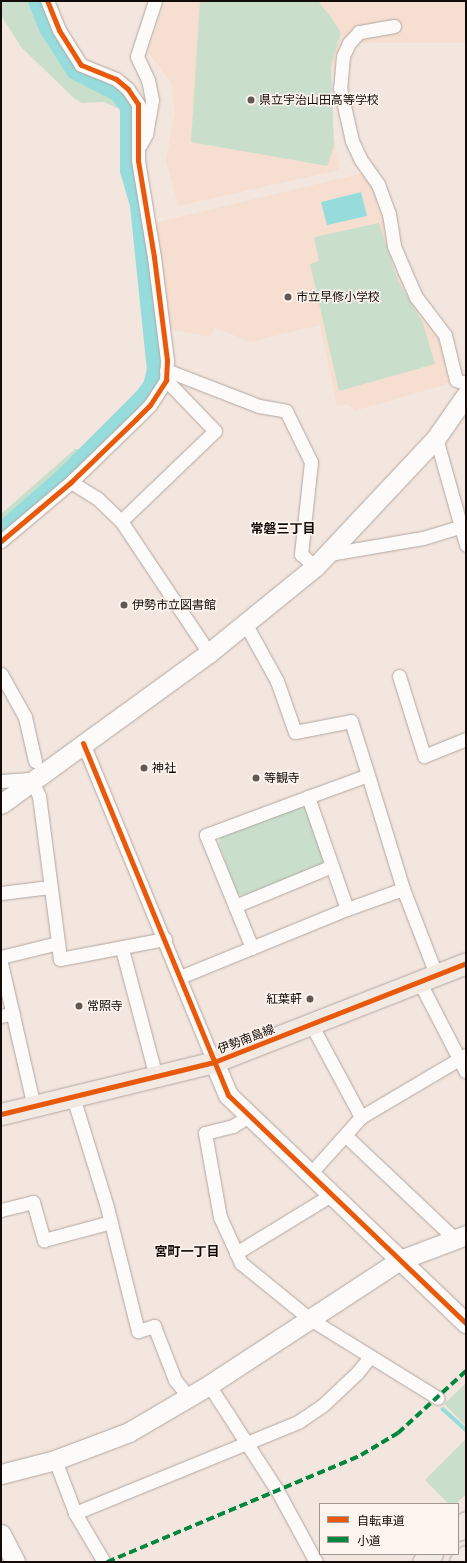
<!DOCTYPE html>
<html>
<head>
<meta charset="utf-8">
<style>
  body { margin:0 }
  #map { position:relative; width:467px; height:1563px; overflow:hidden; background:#f3e6de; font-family:Lato,"Noto Sans JP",sans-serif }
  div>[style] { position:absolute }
  .built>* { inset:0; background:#f6dfd0 }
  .green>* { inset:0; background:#c9dfcc }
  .water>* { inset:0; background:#96dcdd }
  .stream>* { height:3.5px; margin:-1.75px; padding:0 1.75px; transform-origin:1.75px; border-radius:1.75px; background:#96dcdd }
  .river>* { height:20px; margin:-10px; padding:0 10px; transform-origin:10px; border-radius:10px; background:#96dcdd }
  .roads { filter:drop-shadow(0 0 1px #b2a7a1) drop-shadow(0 0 1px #b2a7a1) }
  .street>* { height:13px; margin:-6.5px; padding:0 6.5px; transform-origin:6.5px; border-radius:6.5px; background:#fdfbfa }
  .secondary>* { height:19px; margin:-9.5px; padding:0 9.5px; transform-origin:9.5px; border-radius:9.5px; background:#fdfbfa }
  .primary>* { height:21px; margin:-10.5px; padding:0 10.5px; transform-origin:10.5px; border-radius:10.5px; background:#f2e9e3 }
  .quiet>* { height:4px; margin-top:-2px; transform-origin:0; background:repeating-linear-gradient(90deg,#00873e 0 8px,transparent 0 12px) }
  .cycleway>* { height:5px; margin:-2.5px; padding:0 2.5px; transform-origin:2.5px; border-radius:2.5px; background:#e8590c }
  .dots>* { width:11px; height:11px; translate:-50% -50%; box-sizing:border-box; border:2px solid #fef4ee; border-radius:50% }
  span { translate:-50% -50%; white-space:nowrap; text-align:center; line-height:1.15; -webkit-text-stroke:3px #fef4ee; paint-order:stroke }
  .poi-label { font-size:12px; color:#130b07 }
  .left { translate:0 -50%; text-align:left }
  .right { translate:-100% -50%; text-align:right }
  .street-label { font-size:12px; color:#130b07 }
  .neighbourhood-label { font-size:13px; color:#130b07; font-weight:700 }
  .frame { position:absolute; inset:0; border:2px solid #130b07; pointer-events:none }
  .legend { position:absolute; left:319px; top:1503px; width:140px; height:52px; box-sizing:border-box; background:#fef4ee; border:1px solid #a09792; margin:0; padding:5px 7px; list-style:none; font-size:12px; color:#130b07 }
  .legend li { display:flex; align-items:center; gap:8px; height:20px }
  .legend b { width:20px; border:1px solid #a09792 }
</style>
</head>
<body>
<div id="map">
  <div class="built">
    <div style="clip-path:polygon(165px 1px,466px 1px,466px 43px,342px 43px,327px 88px,339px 170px,178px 206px,166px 160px,175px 112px,172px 84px,148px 52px)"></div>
    <div style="clip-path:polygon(363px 173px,370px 181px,382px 211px,405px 284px,418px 311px,438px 334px,448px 382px,444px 385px,354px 411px,353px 407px,349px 407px,349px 404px,337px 405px,320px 325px,250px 342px,214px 327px,211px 337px,168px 329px,154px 223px)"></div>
  </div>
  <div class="green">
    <div style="clip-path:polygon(1px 1px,34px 1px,51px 39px,78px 78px,116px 98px,120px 104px,117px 108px,104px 102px,82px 103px,75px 99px,21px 47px,1px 15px)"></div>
    <div style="clip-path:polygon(200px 1px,318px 1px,333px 20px,341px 33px,331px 66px,334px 147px,327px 166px,191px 142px)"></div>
    <div style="clip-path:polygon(379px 223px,398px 281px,423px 323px,435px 364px,339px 391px,310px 264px,319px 261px,314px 237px)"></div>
    <div style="clip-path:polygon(75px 449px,82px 449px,79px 457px,1px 530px,1px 514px)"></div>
    <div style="clip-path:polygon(302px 805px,308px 810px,325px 859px,320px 865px,244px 896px,237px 893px,219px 844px,220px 837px)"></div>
    <div style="clip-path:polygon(466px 1383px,466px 1426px,444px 1404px)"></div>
    <div style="clip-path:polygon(466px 1439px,466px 1494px,456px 1504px,449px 1504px,425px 1480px)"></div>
  </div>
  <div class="water">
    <div style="clip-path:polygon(361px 192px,367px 216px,327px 225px,321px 202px)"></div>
  </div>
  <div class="stream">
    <div style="left:443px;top:1409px;width:31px;rotate:42deg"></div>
  </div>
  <div class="river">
    <div style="left:1px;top:533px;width:81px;rotate:-41deg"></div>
    <div style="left:62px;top:480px;width:116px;rotate:-45deg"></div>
    <div style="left:144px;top:398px;width:15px;rotate:-53deg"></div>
    <div style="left:153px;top:386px;width:16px;rotate:-76deg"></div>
    <div style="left:157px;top:370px;width:166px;rotate:-95.9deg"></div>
    <div style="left:140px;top:205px;width:35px;rotate:-106deg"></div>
    <div style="left:130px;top:171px;width:64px;rotate:-90deg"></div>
    <div style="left:130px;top:107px;width:19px;rotate:-126deg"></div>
    <div style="left:119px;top:92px;width:48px;rotate:-152.9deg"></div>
    <div style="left:76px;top:70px;width:50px;rotate:-122.7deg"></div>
    <div style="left:49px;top:28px;width:29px;rotate:-112deg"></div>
  </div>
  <div class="roads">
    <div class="street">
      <div style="left:394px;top:26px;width:36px;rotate:170deg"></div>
      <div style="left:359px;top:32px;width:15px;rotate:132deg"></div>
      <div style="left:349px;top:43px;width:14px;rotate:115deg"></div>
      <div style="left:343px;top:56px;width:32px;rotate:95deg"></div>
      <div style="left:340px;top:88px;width:54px;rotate:77.2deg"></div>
      <div style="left:352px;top:141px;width:21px;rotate:65deg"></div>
      <div style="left:361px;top:160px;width:29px;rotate:55deg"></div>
      <div style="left:378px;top:184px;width:32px;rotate:70deg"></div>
      <div style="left:389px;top:214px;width:32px;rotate:81deg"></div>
      <div style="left:394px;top:246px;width:26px;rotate:67deg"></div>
      <div style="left:404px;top:270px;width:30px;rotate:66deg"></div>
      <div style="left:416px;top:297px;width:48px;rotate:52.7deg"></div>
      <div style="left:445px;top:335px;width:46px;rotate:76.3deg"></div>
      <div style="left:456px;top:380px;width:10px;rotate:17deg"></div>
      <div style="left:140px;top:145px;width:13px;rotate:-61deg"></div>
      <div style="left:146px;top:134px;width:35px;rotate:-80deg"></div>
      <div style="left:152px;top:100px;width:20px;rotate:-101deg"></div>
      <div style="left:148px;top:80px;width:26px;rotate:-115deg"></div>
      <div style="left:137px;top:56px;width:58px;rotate:-71.9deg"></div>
      <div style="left:166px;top:370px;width:100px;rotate:21.2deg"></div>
      <div style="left:259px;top:406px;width:27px;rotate:10deg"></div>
      <div style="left:286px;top:411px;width:57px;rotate:63.9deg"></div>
      <div style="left:311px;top:462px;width:93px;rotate:96.2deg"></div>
      <div style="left:301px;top:554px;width:19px;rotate:43deg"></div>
      <div style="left:436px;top:438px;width:111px;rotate:74.3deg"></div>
      <div style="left:71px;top:482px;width:31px;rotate:32deg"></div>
      <div style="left:97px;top:498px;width:33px;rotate:44deg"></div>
      <div style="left:121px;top:521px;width:159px;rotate:56.3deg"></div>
      <div style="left:121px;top:521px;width:130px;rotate:-43.8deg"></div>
      <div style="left:215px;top:431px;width:71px;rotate:-133.9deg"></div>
      <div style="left:1px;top:541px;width:92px;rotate:-40.1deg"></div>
      <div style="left:71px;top:482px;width:91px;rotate:-44.1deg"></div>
      <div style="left:136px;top:419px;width:20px;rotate:-45deg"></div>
      <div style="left:150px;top:405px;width:30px;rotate:-57deg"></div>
      <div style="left:166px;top:380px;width:20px;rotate:-87deg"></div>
      <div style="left:167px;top:360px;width:104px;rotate:-97.2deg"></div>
      <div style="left:154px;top:257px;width:98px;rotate:-99.4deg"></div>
      <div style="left:138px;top:160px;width:56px;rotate:-90deg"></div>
      <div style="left:138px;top:104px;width:18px;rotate:-124deg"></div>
      <div style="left:128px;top:89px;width:16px;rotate:-140deg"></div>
      <div style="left:116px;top:79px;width:38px;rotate:-158deg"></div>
      <div style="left:81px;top:65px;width:41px;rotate:-122.2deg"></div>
      <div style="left:59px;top:30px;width:31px;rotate:-112deg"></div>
      <div style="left:329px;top:554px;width:95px;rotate:-9.7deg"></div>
      <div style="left:423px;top:538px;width:45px;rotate:-16.8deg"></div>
      <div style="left:246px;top:625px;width:64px;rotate:61deg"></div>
      <div style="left:277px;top:681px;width:54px;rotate:70.6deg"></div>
      <div style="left:295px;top:732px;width:57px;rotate:-11.1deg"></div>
      <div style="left:351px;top:721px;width:57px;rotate:72.5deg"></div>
      <div style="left:368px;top:775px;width:64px;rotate:159.9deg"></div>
      <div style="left:1px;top:674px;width:49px;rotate:60.8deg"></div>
      <div style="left:25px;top:717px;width:45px;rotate:77.2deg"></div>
      <div style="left:399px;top:676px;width:84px;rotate:72.6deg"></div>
      <div style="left:424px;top:756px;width:45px;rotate:-22deg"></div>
      <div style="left:83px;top:743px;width:345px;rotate:67.7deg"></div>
      <div style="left:368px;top:775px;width:119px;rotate:72.9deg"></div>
      <div style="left:403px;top:889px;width:91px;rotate:68.8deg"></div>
      <div style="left:1px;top:781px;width:26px;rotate:-4deg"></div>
      <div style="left:27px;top:779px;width:5px;rotate:22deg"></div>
      <div style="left:32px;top:781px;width:17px;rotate:65deg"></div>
      <div style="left:39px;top:796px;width:148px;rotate:82.6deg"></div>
      <div style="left:1px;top:893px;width:49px;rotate:-7deg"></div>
      <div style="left:235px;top:906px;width:105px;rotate:-22.4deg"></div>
      <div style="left:347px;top:909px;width:59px;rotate:-19.7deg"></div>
      <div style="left:122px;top:949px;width:132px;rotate:75.1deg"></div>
      <div style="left:1px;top:957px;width:59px;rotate:-13.8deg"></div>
      <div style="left:58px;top:943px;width:16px;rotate:83deg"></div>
      <div style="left:60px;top:959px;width:107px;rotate:-10.8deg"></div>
      <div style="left:1px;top:963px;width:148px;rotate:77.1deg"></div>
      <div style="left:180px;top:977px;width:180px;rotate:-22.2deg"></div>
      <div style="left:347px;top:909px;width:119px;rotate:-109.2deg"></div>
      <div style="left:308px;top:797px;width:109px;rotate:159.6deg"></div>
      <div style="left:206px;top:835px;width:122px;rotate:67.8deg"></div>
      <div style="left:419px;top:981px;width:102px;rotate:62.7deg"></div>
      <div style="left:1px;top:1016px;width:12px;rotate:-14deg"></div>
      <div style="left:311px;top:1024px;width:106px;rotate:61.7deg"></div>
      <div style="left:73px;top:1097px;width:115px;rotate:72.8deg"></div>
      <div style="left:107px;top:1207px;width:128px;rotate:76deg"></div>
      <div style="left:138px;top:1331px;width:17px;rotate:-17deg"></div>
      <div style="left:154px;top:1326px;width:58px;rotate:68.7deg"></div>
      <div style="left:175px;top:1380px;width:22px;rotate:51deg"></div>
      <div style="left:249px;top:1116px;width:19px;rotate:148deg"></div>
      <div style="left:233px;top:1126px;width:29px;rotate:166deg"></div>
      <div style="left:205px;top:1133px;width:85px;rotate:79.9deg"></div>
      <div style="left:220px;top:1217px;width:51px;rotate:65.5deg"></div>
      <div style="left:241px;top:1263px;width:89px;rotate:39.1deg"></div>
      <div style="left:310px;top:1319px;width:150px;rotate:31.7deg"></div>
      <div style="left:346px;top:1136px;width:150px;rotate:43.4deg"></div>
      <div style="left:310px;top:1174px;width:76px;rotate:-48.2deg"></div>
      <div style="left:361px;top:1117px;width:122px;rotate:-30.6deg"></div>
      <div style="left:1px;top:1210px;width:33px;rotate:-14deg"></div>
      <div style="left:33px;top:1202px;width:40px;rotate:74deg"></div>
      <div style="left:44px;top:1240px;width:69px;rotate:-15deg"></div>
      <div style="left:236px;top:1253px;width:111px;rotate:-31.4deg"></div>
      <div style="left:209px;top:1385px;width:125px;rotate:57.1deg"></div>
      <div style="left:277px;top:1490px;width:82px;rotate:61.6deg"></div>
      <div style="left:55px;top:1460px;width:57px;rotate:69.3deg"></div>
      <div style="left:104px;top:1562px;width:57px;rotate:-120.6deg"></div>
      <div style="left:75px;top:1513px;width:241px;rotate:-22.2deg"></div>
      <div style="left:298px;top:1422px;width:30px;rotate:-34deg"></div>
      <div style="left:323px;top:1405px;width:47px;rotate:-43.3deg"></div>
      <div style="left:357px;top:1373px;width:21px;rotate:-51deg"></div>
    </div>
    <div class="secondary">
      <div style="left:1px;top:804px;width:257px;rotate:-36deg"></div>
      <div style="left:209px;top:653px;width:136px;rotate:-39.1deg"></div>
      <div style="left:315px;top:567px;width:177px;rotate:-46.8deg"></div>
      <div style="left:436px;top:438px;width:52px;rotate:-55.1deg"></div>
      <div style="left:214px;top:1062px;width:36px;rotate:67deg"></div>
      <div style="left:228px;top:1095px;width:330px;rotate:43.8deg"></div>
      <div style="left:1px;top:1474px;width:56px;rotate:-14.5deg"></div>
      <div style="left:55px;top:1460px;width:79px;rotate:-20.7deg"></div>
      <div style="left:129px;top:1432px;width:93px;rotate:-30.4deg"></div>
      <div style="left:209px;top:1385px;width:228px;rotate:-33.2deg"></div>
      <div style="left:400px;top:1260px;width:71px;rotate:-20.7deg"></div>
      <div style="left:1px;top:1534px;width:31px;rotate:63deg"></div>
    </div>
    <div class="primary">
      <div style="left:1px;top:1114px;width:219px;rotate:-13.7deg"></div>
      <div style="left:214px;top:1062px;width:271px;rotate:-21.4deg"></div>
      <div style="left:458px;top:1530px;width:11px;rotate:-45deg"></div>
      <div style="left:423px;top:1562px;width:12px;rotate:-42deg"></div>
      <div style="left:460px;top:1562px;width:8px;rotate:-45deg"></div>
    </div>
  </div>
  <div class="quiet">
    <div style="left:107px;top:1562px;width:276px;rotate:-22.8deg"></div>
    <div style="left:361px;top:1455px;width:43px;rotate:-30.7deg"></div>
    <div style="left:398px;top:1433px;width:92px;rotate:-42.4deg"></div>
  </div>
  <div class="cycleway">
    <div style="left:1px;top:541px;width:92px;rotate:-40.1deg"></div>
    <div style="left:71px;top:482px;width:91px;rotate:-44.1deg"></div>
    <div style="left:136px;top:419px;width:20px;rotate:-45deg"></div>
    <div style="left:150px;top:405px;width:30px;rotate:-57deg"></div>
    <div style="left:166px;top:380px;width:20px;rotate:-87deg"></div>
    <div style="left:167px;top:360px;width:104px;rotate:-97.2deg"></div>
    <div style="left:154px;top:257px;width:98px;rotate:-99.4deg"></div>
    <div style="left:138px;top:160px;width:56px;rotate:-90deg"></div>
    <div style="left:138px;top:104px;width:18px;rotate:-124deg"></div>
    <div style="left:128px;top:89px;width:16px;rotate:-140deg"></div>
    <div style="left:116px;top:79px;width:38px;rotate:-158deg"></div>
    <div style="left:81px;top:65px;width:41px;rotate:-122.2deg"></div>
    <div style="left:59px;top:30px;width:31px;rotate:-112deg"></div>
    <div style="left:83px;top:743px;width:381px;rotate:67.6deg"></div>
    <div style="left:228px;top:1095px;width:330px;rotate:43.8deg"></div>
    <div style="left:1px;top:1114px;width:219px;rotate:-13.7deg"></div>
    <div style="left:214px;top:1062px;width:271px;rotate:-21.4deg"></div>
  </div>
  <div class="dots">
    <div style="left:251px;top:100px;background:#615852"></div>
    <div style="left:288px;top:297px;background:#615852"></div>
    <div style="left:124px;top:605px;background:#615852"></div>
    <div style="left:144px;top:768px;background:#615852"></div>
    <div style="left:256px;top:778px;background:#615852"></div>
    <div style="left:310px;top:999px;background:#615852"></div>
    <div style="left:79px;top:1006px;background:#615852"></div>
  </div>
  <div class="poi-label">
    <span class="left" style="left:259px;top:100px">県立宇治山田高等学校</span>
    <span class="left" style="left:296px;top:297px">市立早修小学校</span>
    <span class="left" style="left:132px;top:605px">伊勢市立図書館</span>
    <span class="left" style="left:152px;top:768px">神社</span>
    <span class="left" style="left:264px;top:778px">等観寺</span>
    <span class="right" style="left:302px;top:999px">紅葉軒</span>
    <span class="left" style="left:87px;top:1006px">常照寺</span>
  </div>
  <div class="street-label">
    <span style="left:246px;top:1039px;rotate:-21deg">伊勢南島線</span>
  </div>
  <div class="neighbourhood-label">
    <span style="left:283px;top:528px">常磐三丁目</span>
    <span style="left:187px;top:1251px">宮町一丁目</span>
  </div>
  <div class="frame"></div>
  <ul class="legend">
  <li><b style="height:5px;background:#e8590c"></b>自転車道</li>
  <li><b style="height:5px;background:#00873e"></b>小道</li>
  </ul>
</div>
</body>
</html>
